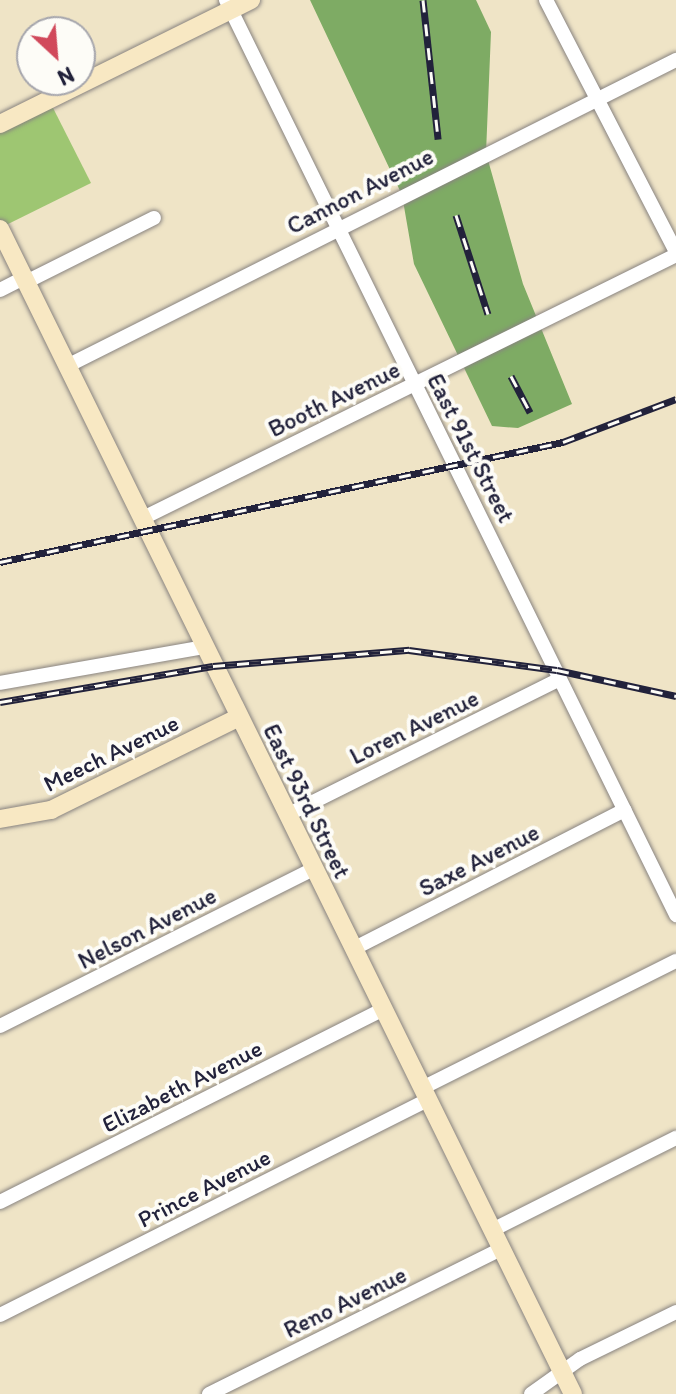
<!DOCTYPE html>
<html>
<head>
<meta charset="utf-8">
<style>
  body { margin:0 }
  #map { position:relative; width:676px; height:1394px; overflow:hidden; background:#efe4c6; font-family:Itim,sans-serif }
  div>[style] { position:absolute }
  .green>* { inset:0; background:#9ec672 }
  .forest>* { inset:0; background:#7eab64 }
  .roads { filter:drop-shadow(0 0 2px #888380) drop-shadow(0 0 2px #888380) }
  .street>* { height:14px; margin:-7px; padding:0 7px; transform-origin:7px; border-radius:7px; background:#fff }
  .secondary>* { height:18px; margin:-9px; padding:0 9px; transform-origin:9px; border-radius:9px; background:#f8e8c3 }
  .rail>* { height:7px; margin-top:-3.5px; transform-origin:0; background:repeating-linear-gradient(90deg,#fdfcf7 0 12px,#22223b 0 24px); box-sizing:border-box; border-block:2px solid #22223b }
  span { translate:-50% -50%; white-space:nowrap; text-align:center; line-height:1.15; -webkit-text-stroke:8px #fdfcf7; paint-order:stroke }
  .street-label { font-size:24px; color:#22223b }
  .north { position:absolute; left:16px; top:16px; width:80px; height:80px; box-sizing:border-box; background:#fdfcf7; border:2px solid #a5a5ac; border-radius:50%; rotate:154deg; font-size:22px; font-weight:700; line-height:32px; text-align:center; color:#22223b }
  .north::after { content:''; display:block; margin:auto; width:28px; height:36px; background:#d1495b; clip-path:polygon(50% 0,100% 100%,50% 72%,0 100%) }
</style>
</head>
<body>
<div id="map">
  <div class="green">
    <div style="clip-path:polygon(49px 100px,91px 183px,0 228px,0 124px)"></div>
  </div>
  <div class="forest">
    <div style="clip-path:polygon(310px 0,476px 0,491px 32px,486px 153px,523px 284px,572px 404px,518px 428px,492px 426px,414px 264px,402px 195px)"></div>
  </div>
  <div class="roads">
    <div class="street">
      <div style="left:226px;top:0;width:1020px;rotate:63.81deg"></div>
      <div style="left:546px;top:0;width:284px;rotate:62.7deg"></div>
      <div style="left:26px;top:282px;width:143px;rotate:-26.6deg"></div>
      <div style="left:0;top:290px;width:27px;rotate:-27deg"></div>
      <div style="left:67px;top:366px;width:682px;rotate:-26.68deg"></div>
      <div style="left:141px;top:519px;width:597px;rotate:-26.26deg"></div>
      <div style="left:0;top:683px;width:207px;rotate:-10deg"></div>
      <div style="left:287px;top:815px;width:305px;rotate:-26.5deg"></div>
      <div style="left:353px;top:949px;width:305px;rotate:-27.1deg"></div>
      <div style="left:0;top:1026px;width:351px;rotate:-26.6deg"></div>
      <div style="left:422px;top:1088px;width:284px;rotate:-26.6deg"></div>
      <div style="left:0;top:1202px;width:429px;rotate:-26.7deg"></div>
      <div style="left:492px;top:1230px;width:206px;rotate:-26.6deg"></div>
      <div style="left:0;top:1315px;width:479px;rotate:-26.7deg"></div>
      <div style="left:209px;top:1394px;width:326px;rotate:-26.4deg"></div>
      <div style="left:531px;top:1394px;width:60px;rotate:-35.5deg"></div>
      <div style="left:580px;top:1359px;width:107px;rotate:-26.1deg"></div>
    </div>
    <div class="secondary">
      <div style="left:0;top:124px;width:280px;rotate:-26.3deg"></div>
      <div style="left:0;top:229px;width:1298px;rotate:63.81deg"></div>
      <div style="left:0;top:819px;width:52px;rotate:-10deg"></div>
      <div style="left:51px;top:810px;width:210px;rotate:-26.3deg"></div>
    </div>
  </div>
  <div class="rail">
    <div style="left:423px;top:0;width:140px;rotate:83.8deg"></div>
    <div style="left:456px;top:215px;width:104px;rotate:72.1deg"></div>
    <div style="left:511px;top:376px;width:41px;rotate:62.2deg"></div>
    <div style="left:0;top:562px;width:576px;rotate:-12.03deg"></div>
    <div style="left:563px;top:442px;width:121px;rotate:-20.8deg"></div>
    <div style="left:0;top:702px;width:216px;rotate:-9.6deg"></div>
    <div style="left:213px;top:666px;width:197px;rotate:-4.7deg"></div>
    <div style="left:409px;top:650px;width:149px;rotate:7.7deg"></div>
    <div style="left:557px;top:670px;width:122px;rotate:12.3deg"></div>
  </div>
  <div class="street-label">
    <span style="left:360px;top:191px;rotate:-27deg">Cannon Avenue</span>
    <span style="left:334px;top:399px;rotate:-26deg">Booth Avenue</span>
    <span style="left:471px;top:448px;rotate:63deg">East 91st Street</span>
    <span style="left:414px;top:727px;rotate:-26deg">Loren Avenue</span>
    <span style="left:111px;top:753px;rotate:-26deg">Meech Avenue</span>
    <span style="left:307px;top:801px;rotate:64deg">East 93rd Street</span>
    <span style="left:479px;top:860px;rotate:-27deg">Saxe Avenue</span>
    <span style="left:147px;top:928px;rotate:-27deg">Nelson Avenue</span>
    <span style="left:182px;top:1086px;rotate:-27deg">Elizabeth Avenue</span>
    <span style="left:204px;top:1188px;rotate:-27deg">Prince Avenue</span>
    <span style="left:345px;top:1302px;rotate:-26deg">Reno Avenue</span>
  </div>
  <div class="north">N</div>
</div>
</body>
</html>
